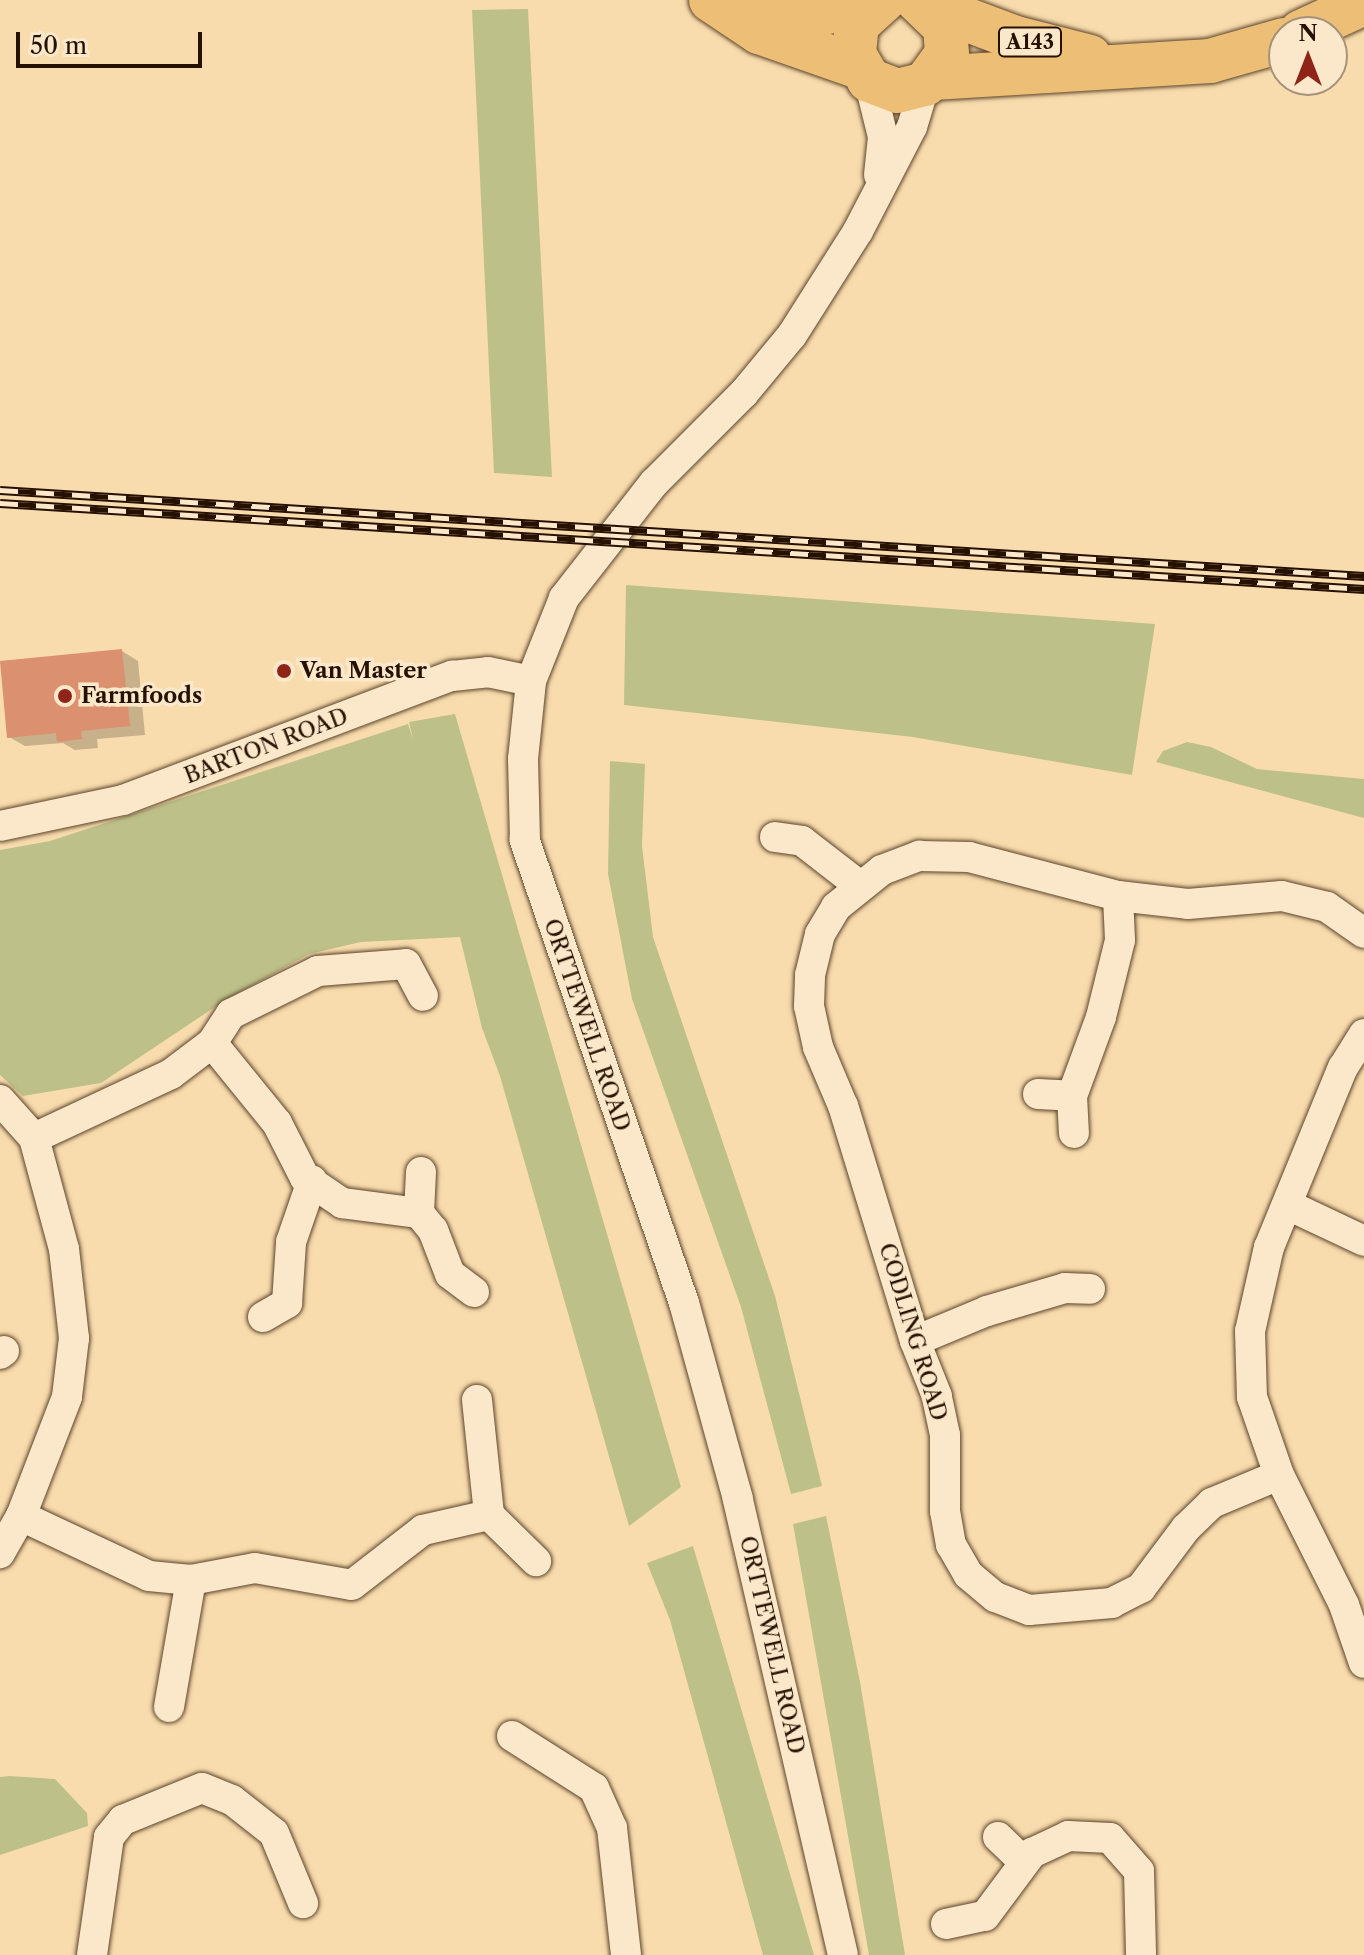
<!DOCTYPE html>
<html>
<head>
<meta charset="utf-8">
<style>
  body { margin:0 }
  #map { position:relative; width:1364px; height:1955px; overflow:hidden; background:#f9dcad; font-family:"Libre Caslon Text",serif }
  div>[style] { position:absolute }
  .green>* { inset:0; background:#bec089 }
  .shadow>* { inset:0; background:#0003 }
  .building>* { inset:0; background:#db9070 }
  .roads { filter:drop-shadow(0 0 2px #5b442b) drop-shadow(0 0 2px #5b442b) }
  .minor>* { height:30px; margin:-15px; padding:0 15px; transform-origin:15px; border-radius:15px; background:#fbe8ca }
  .highway>* { height:44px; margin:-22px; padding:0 22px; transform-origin:22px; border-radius:22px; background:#ecbe76 }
  .rail>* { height:9px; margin-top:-4.5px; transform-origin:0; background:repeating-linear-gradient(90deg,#fbe8ca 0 18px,#261100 0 36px); box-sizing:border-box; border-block:2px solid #261100 }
  .dots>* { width:22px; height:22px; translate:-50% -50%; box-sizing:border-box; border:4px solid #fbe8ca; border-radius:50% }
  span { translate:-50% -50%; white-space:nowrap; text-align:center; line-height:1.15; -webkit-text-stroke:7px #fbe8ca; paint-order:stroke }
  .shield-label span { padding:2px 6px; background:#fbe8ca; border:2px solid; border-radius:6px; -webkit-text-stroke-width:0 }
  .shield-label { font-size:20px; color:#261100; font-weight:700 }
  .poi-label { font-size:22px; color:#261100; font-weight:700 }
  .left { translate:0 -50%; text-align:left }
  .street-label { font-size:22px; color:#261100 }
  .north { position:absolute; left:1268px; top:16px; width:80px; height:80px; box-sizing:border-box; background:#fbe8ca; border:2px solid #a69279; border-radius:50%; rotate:0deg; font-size:22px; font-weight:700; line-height:32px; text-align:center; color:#261100 }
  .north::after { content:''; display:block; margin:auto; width:28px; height:36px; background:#8f2418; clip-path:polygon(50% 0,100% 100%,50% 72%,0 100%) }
  .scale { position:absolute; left:16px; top:32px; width:186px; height:36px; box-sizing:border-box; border:4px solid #261100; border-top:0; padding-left:10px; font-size:24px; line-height:28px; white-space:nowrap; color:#261100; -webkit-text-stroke:6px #fbe8ca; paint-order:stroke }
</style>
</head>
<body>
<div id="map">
  <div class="green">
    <div style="clip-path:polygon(528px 9px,552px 477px,494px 473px,472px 10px)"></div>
    <div style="clip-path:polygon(626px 585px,1155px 624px,1132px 775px,913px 737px,624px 705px)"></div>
    <div style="clip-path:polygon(455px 714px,681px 1487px,629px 1526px,500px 1076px,482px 1028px,460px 937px,361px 942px,309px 954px,227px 999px,101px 1083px,23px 1096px,0 1075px,0 850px,50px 841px,408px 724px,413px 739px,409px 722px)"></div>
    <div style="clip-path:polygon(1187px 742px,1211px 747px,1257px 769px,1364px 779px,1364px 818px,1156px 762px,1163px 751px)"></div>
    <div style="clip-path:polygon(610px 761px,645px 764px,642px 846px,653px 937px,775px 1296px,822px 1486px,791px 1494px,741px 1307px,632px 999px,608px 874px)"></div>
    <div style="clip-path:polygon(826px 1516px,860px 1682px,905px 1955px,869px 1955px,793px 1524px)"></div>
    <div style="clip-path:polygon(693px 1546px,814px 1955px,763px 1955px,670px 1620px,647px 1563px)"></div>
    <div style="clip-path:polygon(10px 1776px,55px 1779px,87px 1813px,88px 1826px,0 1855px,0 1777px)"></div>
  </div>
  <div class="shadow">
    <div style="clip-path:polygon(122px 651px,138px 661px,145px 735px,97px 739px,98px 748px,75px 750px,63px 743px,25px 746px,9px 737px)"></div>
  </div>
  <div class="building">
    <div style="clip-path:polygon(122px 649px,130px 726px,81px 731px,82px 739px,57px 742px,56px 733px,7px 738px,0 661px)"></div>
  </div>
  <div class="roads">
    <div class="minor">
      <div style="left:869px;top:80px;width:59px;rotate:76.2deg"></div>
      <div style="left:883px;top:137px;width:38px;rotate:96deg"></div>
      <div style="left:0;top:826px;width:126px;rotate:-11.9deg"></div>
      <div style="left:123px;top:800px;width:352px;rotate:-20.7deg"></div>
      <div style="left:452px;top:676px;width:36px;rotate:-6deg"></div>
      <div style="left:488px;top:672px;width:44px;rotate:11.8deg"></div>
      <div style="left:775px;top:837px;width:27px;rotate:8deg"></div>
      <div style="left:802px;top:841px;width:72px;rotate:37.7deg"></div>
      <div style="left:1364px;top:1034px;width:39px;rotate:122deg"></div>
      <div style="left:1343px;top:1067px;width:195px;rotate:112.3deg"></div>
      <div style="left:1269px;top:1247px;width:86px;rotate:102.7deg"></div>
      <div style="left:1250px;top:1331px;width:66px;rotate:88.3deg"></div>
      <div style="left:1252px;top:1397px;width:83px;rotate:70.9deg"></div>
      <div style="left:1279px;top:1475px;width:145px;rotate:63.4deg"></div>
      <div style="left:1344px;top:1605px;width:61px;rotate:71deg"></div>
      <div style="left:212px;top:1043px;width:103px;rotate:50.9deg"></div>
      <div style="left:277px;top:1123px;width:62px;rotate:63deg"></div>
      <div style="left:305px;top:1178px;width:45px;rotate:34deg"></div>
      <div style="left:342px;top:1203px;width:78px;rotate:7.4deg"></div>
      <div style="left:419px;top:1213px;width:22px;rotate:51deg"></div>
      <div style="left:433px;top:1230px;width:47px;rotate:68.9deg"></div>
      <div style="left:450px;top:1274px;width:30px;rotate:37deg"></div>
      <div style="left:1038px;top:1094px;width:34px;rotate:3deg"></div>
      <div style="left:1072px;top:1096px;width:37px;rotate:87deg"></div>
      <div style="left:1072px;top:1096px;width:84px;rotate:-69.8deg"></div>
      <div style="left:1101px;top:1017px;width:79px;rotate:-76.1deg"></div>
      <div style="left:1120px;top:940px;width:44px;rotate:-92.6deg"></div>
      <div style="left:0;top:1100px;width:51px;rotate:48.2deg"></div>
      <div style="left:34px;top:1138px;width:115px;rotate:74.9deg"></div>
      <div style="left:64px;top:1249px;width:90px;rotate:83.6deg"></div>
      <div style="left:74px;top:1338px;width:59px;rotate:96.8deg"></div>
      <div style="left:67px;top:1397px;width:128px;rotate:111.1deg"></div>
      <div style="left:21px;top:1516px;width:43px;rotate:119.6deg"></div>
      <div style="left:34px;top:1138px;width:151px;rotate:-25deg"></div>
      <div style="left:171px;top:1074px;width:51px;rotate:-37.1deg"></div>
      <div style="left:212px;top:1043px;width:35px;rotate:-57deg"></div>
      <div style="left:231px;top:1014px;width:97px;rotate:-26.3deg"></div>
      <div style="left:318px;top:971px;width:88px;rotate:-4.5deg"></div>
      <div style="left:406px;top:964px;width:36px;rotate:62deg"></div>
      <div style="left:1288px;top:1205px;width:84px;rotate:25.3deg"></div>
      <div style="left:419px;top:1213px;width:41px;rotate:-87.2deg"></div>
      <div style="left:263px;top:1317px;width:28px;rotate:-30deg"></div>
      <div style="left:287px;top:1303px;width:61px;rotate:-86.2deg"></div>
      <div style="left:291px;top:1242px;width:65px;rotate:-71deg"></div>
      <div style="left:915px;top:1341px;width:78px;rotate:-22.6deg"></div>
      <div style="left:987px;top:1311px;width:81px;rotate:-16.4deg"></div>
      <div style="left:1065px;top:1288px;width:25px;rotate:2deg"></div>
      <div style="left:0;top:1354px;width:5px;rotate:-37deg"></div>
      <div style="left:477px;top:1400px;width:116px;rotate:84deg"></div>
      <div style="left:489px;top:1515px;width:66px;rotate:44.4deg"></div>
      <div style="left:1279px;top:1475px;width:73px;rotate:157.3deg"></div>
      <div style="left:1212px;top:1503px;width:36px;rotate:136deg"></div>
      <div style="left:1186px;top:1528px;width:75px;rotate:126.9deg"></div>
      <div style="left:1141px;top:1588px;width:33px;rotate:153deg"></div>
      <div style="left:1112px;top:1603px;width:83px;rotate:175.2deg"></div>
      <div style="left:1029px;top:1610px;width:36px;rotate:-159deg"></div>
      <div style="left:995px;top:1597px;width:35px;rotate:-140deg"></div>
      <div style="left:968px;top:1574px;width:34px;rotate:-120deg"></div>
      <div style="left:951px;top:1545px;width:35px;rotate:-100deg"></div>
      <div style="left:945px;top:1511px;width:76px;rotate:-90deg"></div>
      <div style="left:945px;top:1435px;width:40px;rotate:-102deg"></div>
      <div style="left:937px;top:1396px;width:59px;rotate:-111.8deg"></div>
      <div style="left:915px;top:1341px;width:246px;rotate:-107deg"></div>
      <div style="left:843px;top:1106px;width:64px;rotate:-113deg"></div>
      <div style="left:818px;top:1047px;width:42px;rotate:-102.4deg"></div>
      <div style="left:809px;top:1006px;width:31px;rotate:-88deg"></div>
      <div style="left:810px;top:975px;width:42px;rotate:-76.3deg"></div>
      <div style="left:820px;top:934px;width:31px;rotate:-59deg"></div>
      <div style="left:836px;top:907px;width:59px;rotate:-38.8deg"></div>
      <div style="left:882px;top:870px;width:40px;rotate:-21deg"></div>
      <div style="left:919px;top:856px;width:50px;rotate:1.1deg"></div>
      <div style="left:969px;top:857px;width:154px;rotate:14.7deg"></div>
      <div style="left:1118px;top:896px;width:70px;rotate:6.5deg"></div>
      <div style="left:1188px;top:904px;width:94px;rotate:-4.9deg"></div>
      <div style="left:1282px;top:896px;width:46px;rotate:13.7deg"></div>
      <div style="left:1327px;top:907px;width:45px;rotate:35.1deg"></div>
      <div style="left:21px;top:1516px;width:141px;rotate:25.1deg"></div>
      <div style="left:149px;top:1576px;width:42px;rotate:5.4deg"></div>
      <div style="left:191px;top:1580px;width:65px;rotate:-10.6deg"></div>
      <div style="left:255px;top:1568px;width:98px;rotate:9.9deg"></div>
      <div style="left:352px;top:1585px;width:90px;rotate:-37.8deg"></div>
      <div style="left:423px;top:1530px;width:68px;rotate:-12.8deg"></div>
      <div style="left:169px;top:1707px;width:129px;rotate:-80.2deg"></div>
      <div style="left:512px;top:1736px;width:97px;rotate:32.4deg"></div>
      <div style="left:594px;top:1788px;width:44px;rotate:65.8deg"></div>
      <div style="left:612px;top:1828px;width:128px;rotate:83.7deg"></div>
      <div style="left:998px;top:1837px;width:35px;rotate:44deg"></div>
      <div style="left:946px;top:1924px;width:40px;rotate:-12deg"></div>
      <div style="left:985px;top:1916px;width:79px;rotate:-53.3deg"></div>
      <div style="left:1032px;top:1853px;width:40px;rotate:-25deg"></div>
      <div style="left:1068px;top:1836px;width:42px;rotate:2.7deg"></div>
      <div style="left:1110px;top:1838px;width:44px;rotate:48.7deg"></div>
      <div style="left:1139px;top:1871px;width:84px;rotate:88.6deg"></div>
      <div style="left:92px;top:1955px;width:119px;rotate:-81.8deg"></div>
      <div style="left:109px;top:1837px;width:22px;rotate:-51deg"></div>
      <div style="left:123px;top:1820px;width:85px;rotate:-22.1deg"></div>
      <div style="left:202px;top:1788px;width:32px;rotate:22deg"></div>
      <div style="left:232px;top:1800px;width:53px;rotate:38.2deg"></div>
      <div style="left:274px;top:1833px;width:76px;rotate:67.5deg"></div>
      <div style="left:843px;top:1955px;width:468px;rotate:-103deg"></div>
      <div style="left:738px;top:1499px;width:203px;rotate:-105.4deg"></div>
      <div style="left:684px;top:1303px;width:490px;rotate:-109deg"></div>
      <div style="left:525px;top:840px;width:81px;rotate:-91.4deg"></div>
      <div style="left:523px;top:759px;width:78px;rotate:-84.1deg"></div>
      <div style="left:531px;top:681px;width:89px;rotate:-68.3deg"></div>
      <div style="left:564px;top:598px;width:146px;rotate:-52deg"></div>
      <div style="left:654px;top:483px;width:127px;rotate:-45deg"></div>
      <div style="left:744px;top:393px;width:75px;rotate:-50.4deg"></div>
      <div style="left:792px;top:335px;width:123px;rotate:-57.6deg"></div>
      <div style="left:858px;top:231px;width:117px;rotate:-62.6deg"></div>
      <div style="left:912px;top:127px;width:45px;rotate:-73.2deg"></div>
    </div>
    <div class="highway">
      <div style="left:711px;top:0;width:58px;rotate:33.7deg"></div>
      <div style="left:759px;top:32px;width:106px;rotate:19.3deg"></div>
      <div style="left:748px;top:0;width:75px;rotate:10deg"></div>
      <div style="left:822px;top:13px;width:56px;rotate:-10.3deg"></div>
      <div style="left:884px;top:0;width:36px;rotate:138deg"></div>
      <div style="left:857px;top:24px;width:30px;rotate:96deg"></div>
      <div style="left:854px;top:54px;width:30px;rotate:60deg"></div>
      <div style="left:869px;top:80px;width:30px;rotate:21deg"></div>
      <div style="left:897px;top:91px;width:29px;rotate:-14deg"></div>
      <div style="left:925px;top:84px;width:37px;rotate:-54deg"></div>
      <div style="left:947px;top:54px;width:27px;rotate:-94deg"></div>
      <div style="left:945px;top:27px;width:39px;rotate:-136deg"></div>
      <div style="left:928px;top:5px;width:94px;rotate:20.6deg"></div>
      <div style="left:1016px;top:38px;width:76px;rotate:14.4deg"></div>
      <div style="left:1301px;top:32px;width:69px;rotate:-24.7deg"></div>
      <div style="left:933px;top:78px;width:278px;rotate:-3.5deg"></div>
      <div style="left:1210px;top:61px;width:77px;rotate:-15.8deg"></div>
    </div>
  </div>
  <div class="rail">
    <div style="left:0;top:490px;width:1367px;rotate:3.61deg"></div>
    <div style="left:0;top:503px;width:1367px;rotate:3.61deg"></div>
  </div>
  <div class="dots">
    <div style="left:284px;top:671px;background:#8f2418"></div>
    <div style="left:65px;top:696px;background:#8f2418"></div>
  </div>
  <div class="shield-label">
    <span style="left:1030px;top:42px">A143</span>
  </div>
  <div class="poi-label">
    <span class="left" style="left:300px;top:671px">Van Master</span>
    <span class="left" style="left:81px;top:696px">Farmfoods</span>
  </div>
  <div class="street-label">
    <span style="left:266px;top:746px;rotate:-21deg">BARTON ROAD</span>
    <span style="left:587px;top:1025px;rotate:71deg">ORTTEWELL ROAD</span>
    <span style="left:913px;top:1332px;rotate:73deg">CODLING ROAD</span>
    <span style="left:772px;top:1645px;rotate:77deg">ORTTEWELL ROAD</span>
  </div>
  <div class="north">N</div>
  <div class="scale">50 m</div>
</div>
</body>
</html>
